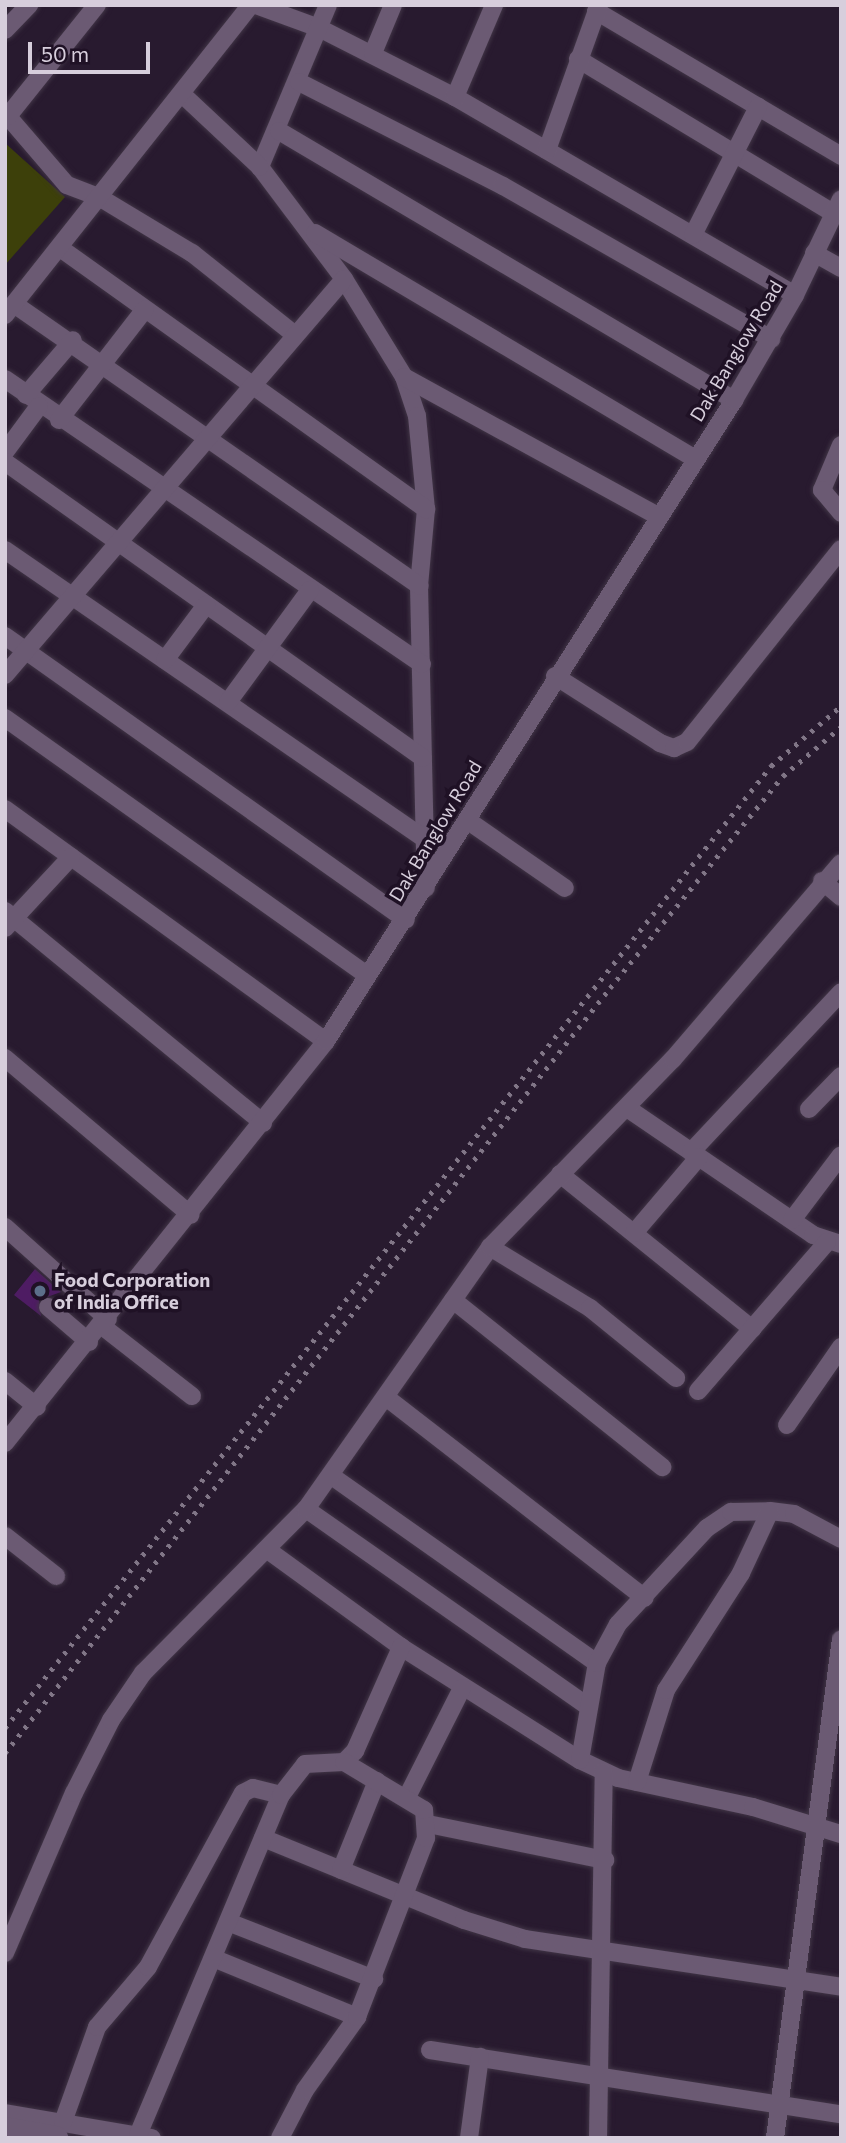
<!DOCTYPE html>
<html>
<head>
<meta charset="utf-8">
<style>
  body { margin:0 }
  #map { position:relative; width:846px; height:2143px; overflow:hidden; background:#281a2f; font-family:Commissioner,sans-serif }
  div>[style] { position:absolute }
  .green>* { inset:0; background:#3d400a }
  .building>* { inset:0; background:#4e1c63 }
  .roads { filter:drop-shadow(0 0 2px #413546) drop-shadow(0 0 2px #413546) }
  .street>* { height:18px; margin:-9px; padding:0 9px; transform-origin:9px; border-radius:9px; background:#6b5a73 }
  .secondary>* { height:24px; margin:-12px; padding:0 12px; transform-origin:12px; border-radius:12px; background:#6b5a73 }
  .rail>* { height:5px; margin-top:-2.5px; transform-origin:0; background:repeating-linear-gradient(90deg,#817687 0 3.5px,transparent 0 10.5px) }
  .dots>* { width:19px; height:19px; translate:-50% -50%; box-sizing:border-box; border:4px solid #1f1125; border-radius:50% }
  span { translate:-50% -50%; white-space:nowrap; text-align:center; line-height:1.15; -webkit-text-stroke:7px #1f1125; paint-order:stroke }
  .street-label { font-size:19px; color:#d7cedc }
  .poi-label { font-size:19px; color:#d7cedc; font-weight:700 }
  .left { translate:0 -50%; text-align:left }
  .frame { position:absolute; inset:0; border:7px solid #d7cedc; pointer-events:none }
  .scale { position:absolute; left:28px; top:42px; width:122px; height:32px; box-sizing:border-box; border:4px solid #d7cedc; border-top:0; padding-left:9px; font-size:21px; line-height:24px; white-space:nowrap; color:#d7cedc; -webkit-text-stroke:5px #1f1125; paint-order:stroke }
</style>
</head>
<body>
<div id="map">
  <div class="green">
    <div style="clip-path:polygon(5px 143px,65px 197px,5px 265px)"></div>
  </div>
  <div class="building">
    <div style="clip-path:polygon(35px 1269px,61px 1292px,39px 1300px,41px 1316px,14px 1295px)"></div>
  </div>
  <div class="roads">
    <div class="street">
      <div style="left:256px;top:5px;width:67px;rotate:20.1deg"></div>
      <div style="left:319px;top:28px;width:153px;rotate:26.9deg"></div>
      <div style="left:455px;top:97px;width:393px;rotate:30.2deg"></div>
      <div style="left:328px;top:5px;width:176px;rotate:112.8deg"></div>
      <div style="left:260px;top:167px;width:140px;rotate:53.1deg"></div>
      <div style="left:344px;top:279px;width:115px;rotate:58.5deg"></div>
      <div style="left:404px;top:377px;width:41px;rotate:71.6deg"></div>
      <div style="left:417px;top:416px;width:93px;rotate:84.5deg"></div>
      <div style="left:426px;top:509px;width:77px;rotate:95.2deg"></div>
      <div style="left:419px;top:586px;width:302px;rotate:88.7deg"></div>
      <div style="left:596px;top:11px;width:285px;rotate:30.6deg"></div>
      <div style="left:5px;top:30px;width:35px;rotate:-46deg"></div>
      <div style="left:373px;top:53px;width:52px;rotate:-67.4deg"></div>
      <div style="left:578px;top:59px;width:298px;rotate:31.1deg"></div>
      <div style="left:299px;top:82px;width:229px;rotate:27deg"></div>
      <div style="left:503px;top:186px;width:309px;rotate:29.7deg"></div>
      <div style="left:183px;top:95px;width:105px;rotate:43.1deg"></div>
      <div style="left:455px;top:97px;width:100px;rotate:-67deg"></div>
      <div style="left:5px;top:113px;width:95px;rotate:49.3deg"></div>
      <div style="left:67px;top:185px;width:34px;rotate:21deg"></div>
      <div style="left:99px;top:197px;width:109px;rotate:31.1deg"></div>
      <div style="left:192px;top:253px;width:132px;rotate:38.5deg"></div>
      <div style="left:8px;top:116px;width:142px;rotate:-51.3deg"></div>
      <div style="left:279px;top:131px;width:529px;rotate:30.59deg"></div>
      <div style="left:547px;top:150px;width:154px;rotate:-70.3deg"></div>
      <div style="left:315px;top:233px;width:441px;rotate:30.7deg"></div>
      <div style="left:693px;top:235px;width:144px;rotate:-63.1deg"></div>
      <div style="left:60px;top:248px;width:450px;rotate:35.5deg"></div>
      <div style="left:814px;top:253px;width:31px;rotate:29deg"></div>
      <div style="left:14px;top:304px;width:494px;rotate:34.8deg"></div>
      <div style="left:5px;top:315px;width:396px;rotate:-51.6deg"></div>
      <div style="left:404px;top:377px;width:290px;rotate:28.7deg"></div>
      <div style="left:5px;top:379px;width:505px;rotate:34.35deg"></div>
      <div style="left:26px;top:395px;width:72px;rotate:-49.5deg"></div>
      <div style="left:59px;top:420px;width:140px;rotate:-52.2deg"></div>
      <div style="left:841px;top:445px;width:49px;rotate:112.9deg"></div>
      <div style="left:822px;top:490px;width:30px;rotate:50deg"></div>
      <div style="left:5px;top:452px;width:57px;rotate:-53.5deg"></div>
      <div style="left:5px;top:462px;width:512px;rotate:35.3deg"></div>
      <div style="left:5px;top:550px;width:506px;rotate:34.54deg"></div>
      <div style="left:5px;top:636px;width:491px;rotate:35.3deg"></div>
      <div style="left:165px;top:660px;width:69px;rotate:-53.3deg"></div>
      <div style="left:5px;top:675px;width:521px;rotate:-49.43deg"></div>
      <div style="left:555px;top:676px;width:125px;rotate:32.5deg"></div>
      <div style="left:660px;top:743px;width:15px;rotate:20deg"></div>
      <div style="left:674px;top:748px;width:14px;rotate:-25deg"></div>
      <div style="left:687px;top:742px;width:247px;rotate:-51.4deg"></div>
      <div style="left:228px;top:702px;width:139px;rotate:-53.8deg"></div>
      <div style="left:5px;top:718px;width:444px;rotate:35.4deg"></div>
      <div style="left:5px;top:809px;width:396px;rotate:35.9deg"></div>
      <div style="left:467px;top:820px;width:119px;rotate:34.8deg"></div>
      <div style="left:822px;top:881px;width:25px;rotate:40deg"></div>
      <div style="left:5px;top:911px;width:334px;rotate:39.4deg"></div>
      <div style="left:5px;top:928px;width:97px;rotate:-47.1deg"></div>
      <div style="left:5px;top:1058px;width:243px;rotate:40.2deg"></div>
      <div style="left:627px;top:1108px;width:225px;rotate:34.3deg"></div>
      <div style="left:813px;top:1235px;width:29px;rotate:18deg"></div>
      <div style="left:809px;top:1109px;width:46px;rotate:-45.9deg"></div>
      <div style="left:691px;top:1152px;width:219px;rotate:-46.8deg"></div>
      <div style="left:560px;top:1174px;width:247px;rotate:38.9deg"></div>
      <div style="left:792px;top:1220px;width:81px;rotate:-53deg"></div>
      <div style="left:5px;top:1227px;width:138px;rotate:41.8deg"></div>
      <div style="left:634px;top:1233px;width:100px;rotate:-49.5deg"></div>
      <div style="left:490px;top:1247px;width:117px;rotate:31.4deg"></div>
      <div style="left:590px;top:1308px;width:111px;rotate:39.1deg"></div>
      <div style="left:453px;top:1300px;width:268px;rotate:38.6deg"></div>
      <div style="left:48px;top:1307px;width:54px;rotate:40.5deg"></div>
      <div style="left:102px;top:1326px;width:114px;rotate:37.9deg"></div>
      <div style="left:5px;top:1381px;width:41px;rotate:39.1deg"></div>
      <div style="left:698px;top:1391px;width:197px;rotate:-49.1deg"></div>
      <div style="left:387px;top:1398px;width:326px;rotate:37.8deg"></div>
      <div style="left:787px;top:1425px;width:95px;rotate:-55.3deg"></div>
      <div style="left:5px;top:1443px;width:514px;rotate:-51.39deg"></div>
      <div style="left:326px;top:1041px;width:760px;rotate:-57.52deg"></div>
      <div style="left:734px;top:400px;width:121px;rotate:-59.8deg"></div>
      <div style="left:795px;top:295px;width:106px;rotate:-64.4deg"></div>
      <div style="left:333px;top:1477px;width:323px;rotate:35.2deg"></div>
      <div style="left:306px;top:1509px;width:345px;rotate:35deg"></div>
      <div style="left:5px;top:1536px;width:65px;rotate:38.1deg"></div>
      <div style="left:269px;top:1551px;width:163px;rotate:36deg"></div>
      <div style="left:401px;top:1647px;width:212px;rotate:32.3deg"></div>
      <div style="left:580px;top:1760px;width:42px;rotate:25.3deg"></div>
      <div style="left:618px;top:1778px;width:138px;rotate:12.1deg"></div>
      <div style="left:753px;top:1807px;width:92px;rotate:17.1deg"></div>
      <div style="left:580px;top:1760px;width:98px;rotate:-80.1deg"></div>
      <div style="left:597px;top:1663px;width:44px;rotate:-61.7deg"></div>
      <div style="left:618px;top:1624px;width:131px;rotate:-47.2deg"></div>
      <div style="left:707px;top:1528px;width:29px;rotate:-34deg"></div>
      <div style="left:731px;top:1512px;width:39px;rotate:-1deg"></div>
      <div style="left:770px;top:1511px;width:24px;rotate:7deg"></div>
      <div style="left:794px;top:1514px;width:53px;rotate:28deg"></div>
      <div style="left:637px;top:1782px;width:96px;rotate:-72.5deg"></div>
      <div style="left:666px;top:1690px;width:139px;rotate:-57.3deg"></div>
      <div style="left:741px;top:1573px;width:68px;rotate:-64.9deg"></div>
      <div style="left:407px;top:1797px;width:122px;rotate:-63.2deg"></div>
      <div style="left:428px;top:1824px;width:181px;rotate:11.5deg"></div>
      <div style="left:263px;top:1838px;width:217px;rotate:22.2deg"></div>
      <div style="left:464px;top:1920px;width:64px;rotate:17.3deg"></div>
      <div style="left:525px;top:1939px;width:320px;rotate:8.6deg"></div>
      <div style="left:341px;top:1870px;width:96px;rotate:-68deg"></div>
      <div style="left:228px;top:1922px;width:157px;rotate:21.3deg"></div>
      <div style="left:5px;top:1953px;width:174px;rotate:-66.7deg"></div>
      <div style="left:74px;top:1793px;width:82px;rotate:-63.1deg"></div>
      <div style="left:111px;top:1720px;width:57px;rotate:-55.8deg"></div>
      <div style="left:143px;top:1673px;width:231px;rotate:-45.2deg"></div>
      <div style="left:306px;top:1509px;width:320px;rotate:-54.9deg"></div>
      <div style="left:490px;top:1247px;width:262px;rotate:-45.8deg"></div>
      <div style="left:673px;top:1059px;width:258px;rotate:-49.4deg"></div>
      <div style="left:213px;top:1958px;width:156px;rotate:22.3deg"></div>
      <div style="left:430px;top:2050px;width:416px;rotate:8.9deg"></div>
      <div style="left:5px;top:2113px;width:149px;rotate:9.7deg"></div>
      <div style="left:63px;top:2122px;width:101px;rotate:-70.3deg"></div>
      <div style="left:97px;top:2027px;width:79px;rotate:-49.6deg"></div>
      <div style="left:148px;top:1967px;width:198px;rotate:-61.4deg"></div>
      <div style="left:243px;top:1793px;width:11px;rotate:-27deg"></div>
      <div style="left:253px;top:1788px;width:29px;rotate:14deg"></div>
      <div style="left:138px;top:2135px;width:369px;rotate:-67.2deg"></div>
      <div style="left:281px;top:1795px;width:39px;rotate:-52deg"></div>
      <div style="left:305px;top:1764px;width:39px;rotate:-3deg"></div>
      <div style="left:344px;top:1762px;width:16px;rotate:-45deg"></div>
      <div style="left:355px;top:1751px;width:114px;rotate:-66.1deg"></div>
      <div style="left:280px;top:2138px;width:54px;rotate:-62.5deg"></div>
      <div style="left:305px;top:2090px;width:90px;rotate:-54.5deg"></div>
      <div style="left:357px;top:2017px;width:192px;rotate:-68.9deg"></div>
      <div style="left:426px;top:1838px;width:28px;rotate:-94deg"></div>
      <div style="left:424px;top:1810px;width:93px;rotate:-149deg"></div>
      <div style="left:469px;top:2138px;width:82px;rotate:-82.3deg"></div>
      <div style="left:598px;top:2138px;width:366px;rotate:-89.1deg"></div>
      <div style="left:775px;top:2138px;width:503px;rotate:-82.47deg"></div>
    </div>
    <div class="secondary">
      <div style="left:5px;top:2129px;width:52px;rotate:10deg"></div>
    </div>
  </div>
  <div class="rail">
    <div style="left:5px;top:1728px;width:1230px;rotate:-51.47deg"></div>
    <div style="left:771px;top:766px;width:92px;rotate:-40.6deg"></div>
    <div style="left:5px;top:1753px;width:975px;rotate:-51.66deg"></div>
    <div style="left:610px;top:988px;width:274px;rotate:-50.8deg"></div>
    <div style="left:783px;top:776px;width:76px;rotate:-40.2deg"></div>
  </div>
  <div class="dots">
    <div style="left:40px;top:1291px;background:#5c6f8a"></div>
  </div>
  <div class="street-label">
    <span style="left:736px;top:351px;rotate:-59deg">Dak Banglow Road</span>
    <span style="left:435px;top:831px;rotate:-59deg">Dak Banglow Road</span>
  </div>
  <div class="poi-label">
    <span class="left" style="left:54px;top:1291px">Food Corporation<br>of India Office</span>
  </div>
  <div class="frame"></div>
  <div class="scale">50 m</div>
</div>
</body>
</html>
